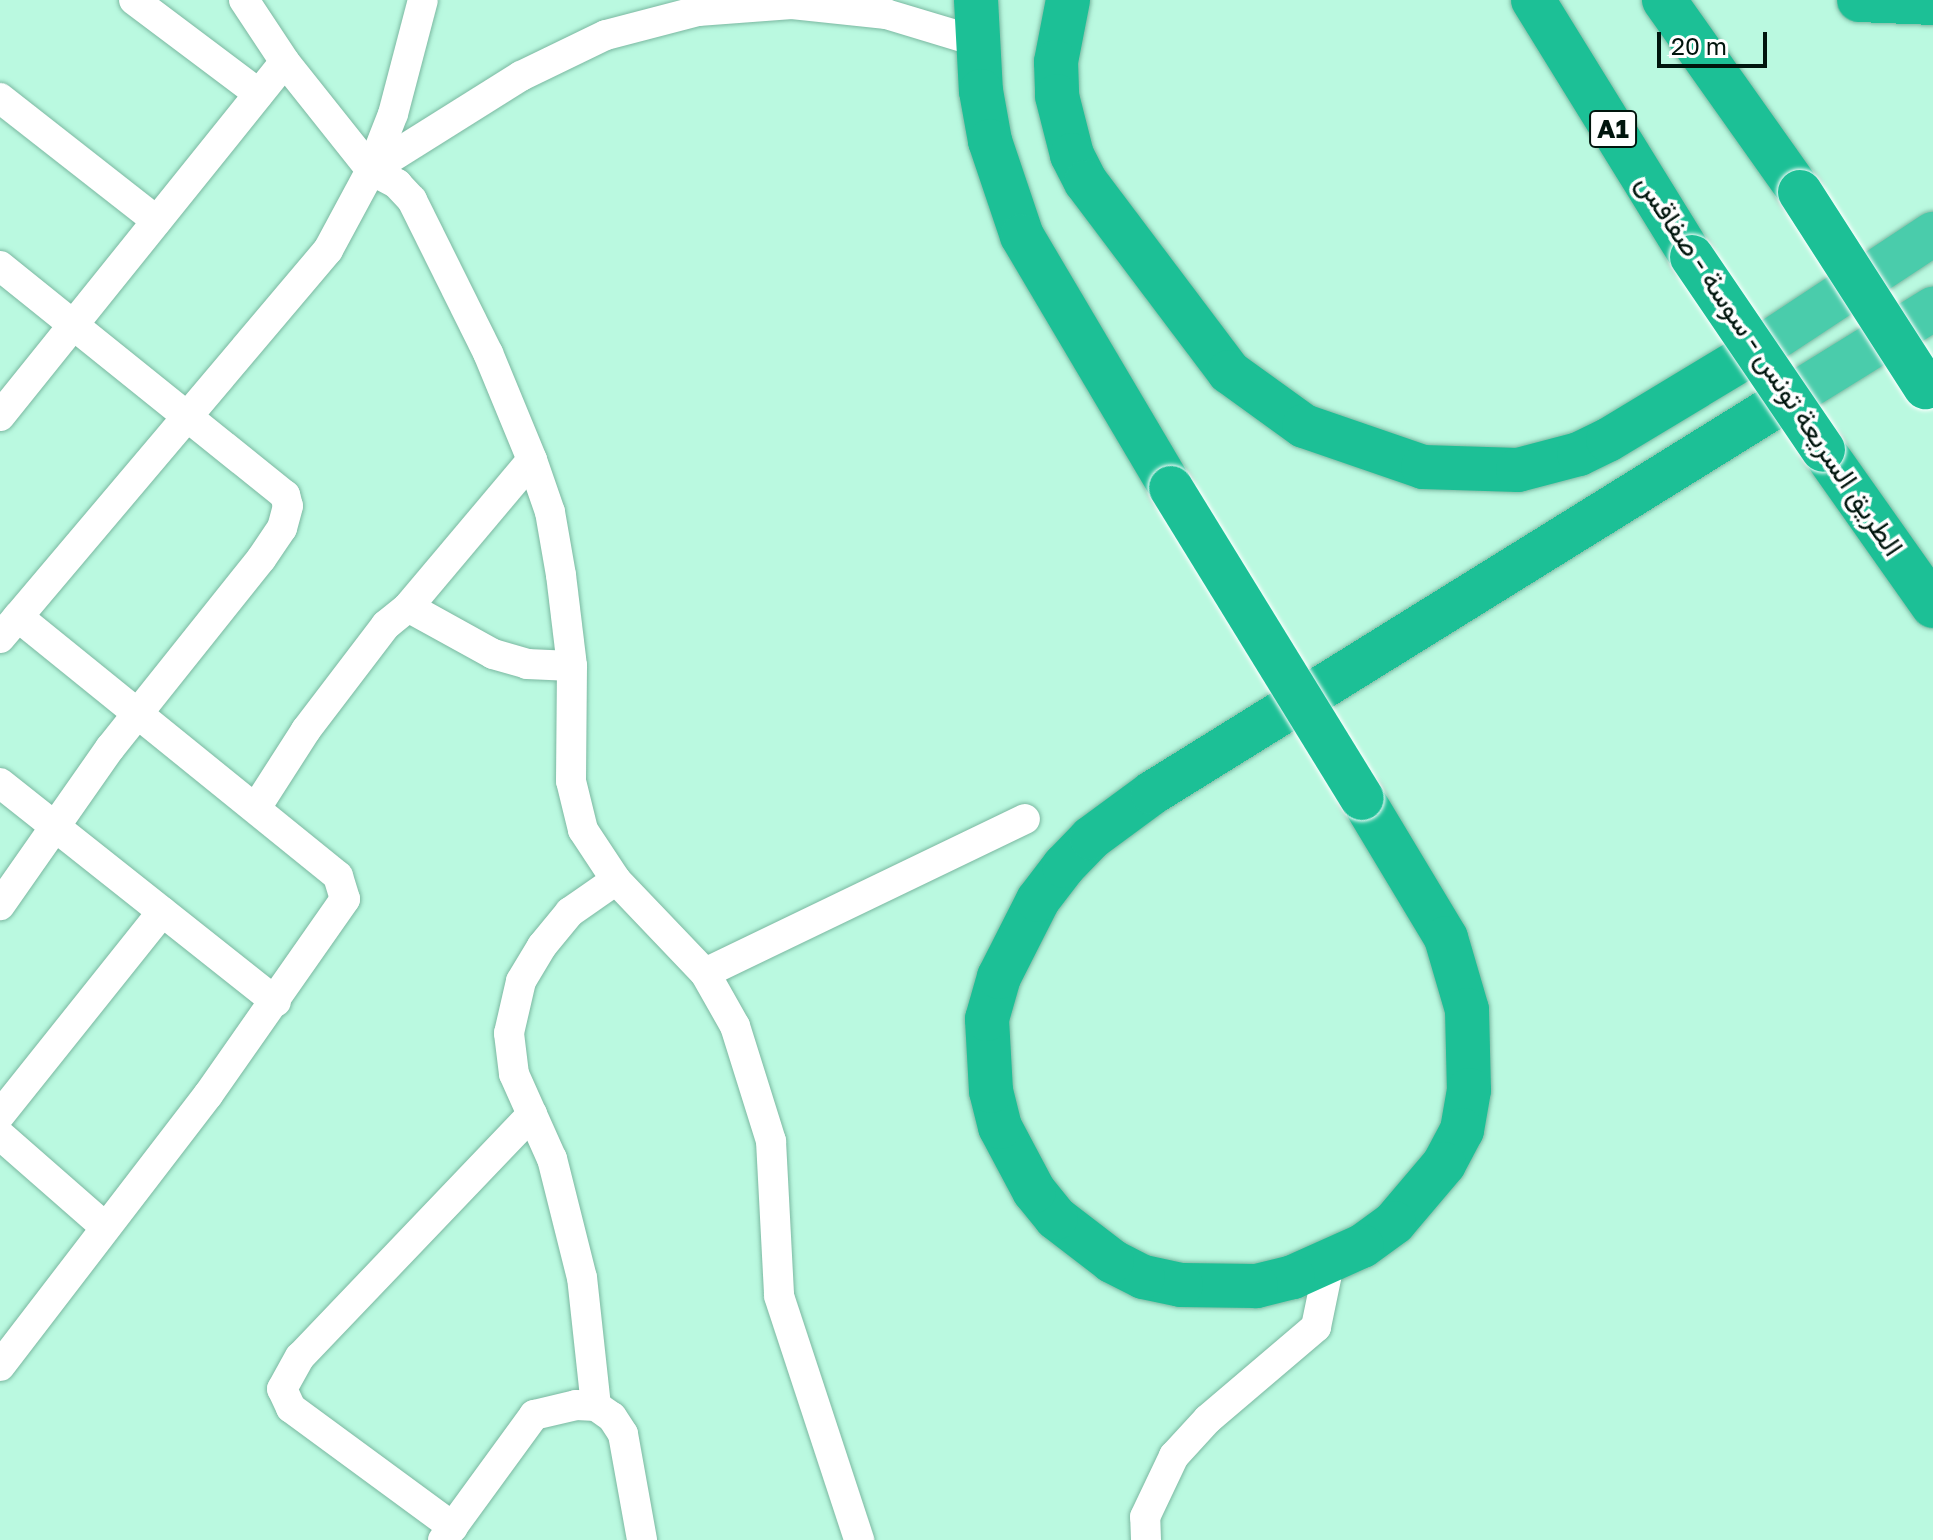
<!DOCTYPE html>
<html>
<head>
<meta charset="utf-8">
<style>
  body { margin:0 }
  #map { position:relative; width:1933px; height:1540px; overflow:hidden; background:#baf9e0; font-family:"Golos Text",Vazirmatn,sans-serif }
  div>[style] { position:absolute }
  .roads { filter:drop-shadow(0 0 2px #7bb8a1) drop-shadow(0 0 2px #7bb8a1) }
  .minor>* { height:30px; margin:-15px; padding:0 15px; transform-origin:15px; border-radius:15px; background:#fff }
  .trunk>* { height:44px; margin:-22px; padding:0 22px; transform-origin:22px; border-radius:22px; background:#4accab }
  .motorway>* { height:44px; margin:-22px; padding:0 22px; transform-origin:22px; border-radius:22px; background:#1cc096 }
  .bridges { filter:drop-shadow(0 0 2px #fff) drop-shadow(0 0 2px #fff) }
  .motorway-bridge>* { height:44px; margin:-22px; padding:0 22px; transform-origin:22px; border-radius:22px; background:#1cc096 }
  span { translate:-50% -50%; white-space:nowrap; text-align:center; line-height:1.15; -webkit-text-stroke:7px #fff; paint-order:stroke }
  .shield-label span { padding:2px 6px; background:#fff; border:2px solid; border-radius:6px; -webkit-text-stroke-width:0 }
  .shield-label { font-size:26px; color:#00150d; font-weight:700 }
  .street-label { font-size:28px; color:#00150d }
  .scale { position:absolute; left:1657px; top:32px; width:110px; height:36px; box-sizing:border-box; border:4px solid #00150d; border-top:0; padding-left:10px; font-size:24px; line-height:28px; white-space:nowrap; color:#00150d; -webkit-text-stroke:6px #fff; paint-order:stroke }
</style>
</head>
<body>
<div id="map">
  <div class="roads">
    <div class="minor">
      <div style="left:134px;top:0;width:156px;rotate:36.9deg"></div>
      <div style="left:244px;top:0;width:74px;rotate:56.5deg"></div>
      <div style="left:285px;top:62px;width:138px;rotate:51.5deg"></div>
      <div style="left:371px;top:170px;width:30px;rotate:28deg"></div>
      <div style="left:397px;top:184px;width:22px;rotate:47deg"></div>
      <div style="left:412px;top:200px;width:171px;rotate:63.6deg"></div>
      <div style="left:488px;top:353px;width:116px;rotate:67.6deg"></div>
      <div style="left:532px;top:460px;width:55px;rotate:70.9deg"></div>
      <div style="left:550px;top:512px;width:64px;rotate:80.1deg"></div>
      <div style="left:561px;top:575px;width:92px;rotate:83.1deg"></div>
      <div style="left:572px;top:666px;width:115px;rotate:90.5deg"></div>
      <div style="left:571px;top:781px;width:50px;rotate:76.2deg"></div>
      <div style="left:583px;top:830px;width:60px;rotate:56.6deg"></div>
      <div style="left:616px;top:880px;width:129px;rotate:46.3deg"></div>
      <div style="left:705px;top:973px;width:61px;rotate:60.5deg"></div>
      <div style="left:735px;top:1026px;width:121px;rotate:72.6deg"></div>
      <div style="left:771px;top:1141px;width:155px;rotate:87deg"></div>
      <div style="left:779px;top:1296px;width:257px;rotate:71.8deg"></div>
      <div style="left:0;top:98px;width:199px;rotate:38.1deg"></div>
      <div style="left:371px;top:170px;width:177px;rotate:-32.1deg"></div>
      <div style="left:521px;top:76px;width:94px;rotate:-25.8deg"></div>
      <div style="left:606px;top:35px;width:95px;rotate:-14.6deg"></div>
      <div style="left:698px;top:11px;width:94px;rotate:-4.3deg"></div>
      <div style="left:792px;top:4px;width:95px;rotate:6.1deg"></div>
      <div style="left:886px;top:14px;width:94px;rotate:16.7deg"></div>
      <div style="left:0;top:266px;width:366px;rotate:38.8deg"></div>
      <div style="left:285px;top:495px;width:11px;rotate:75deg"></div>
      <div style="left:288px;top:506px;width:23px;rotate:105deg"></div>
      <div style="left:282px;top:528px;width:37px;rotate:124deg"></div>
      <div style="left:261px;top:559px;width:242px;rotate:128.6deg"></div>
      <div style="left:110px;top:748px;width:192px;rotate:125deg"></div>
      <div style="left:0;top:416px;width:454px;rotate:-51.2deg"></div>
      <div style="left:408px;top:607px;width:192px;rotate:-49.9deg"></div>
      <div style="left:0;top:638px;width:508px;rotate:-49.79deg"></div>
      <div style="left:328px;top:250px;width:91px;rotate:-61.7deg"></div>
      <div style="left:371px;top:170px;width:60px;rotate:-68.6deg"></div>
      <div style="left:393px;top:114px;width:118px;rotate:-75.3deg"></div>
      <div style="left:0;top:783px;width:352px;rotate:38.4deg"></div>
      <div style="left:256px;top:808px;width:93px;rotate:-57.3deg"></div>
      <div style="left:306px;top:730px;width:132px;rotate:-52.7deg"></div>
      <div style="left:386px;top:625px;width:28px;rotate:-39deg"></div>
      <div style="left:408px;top:607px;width:97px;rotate:28.9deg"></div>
      <div style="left:493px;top:654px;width:35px;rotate:16deg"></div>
      <div style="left:527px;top:664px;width:45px;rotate:2.5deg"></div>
      <div style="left:705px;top:973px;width:355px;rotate:-25.7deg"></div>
      <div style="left:0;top:1115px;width:260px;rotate:-51.4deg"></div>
      <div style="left:0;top:1135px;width:140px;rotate:41.2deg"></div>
      <div style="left:0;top:1366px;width:342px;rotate:-52.5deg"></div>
      <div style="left:208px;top:1095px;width:239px;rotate:-55deg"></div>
      <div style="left:345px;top:899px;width:24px;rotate:-107deg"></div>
      <div style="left:338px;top:876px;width:412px;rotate:-141deg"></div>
      <div style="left:596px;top:1406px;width:129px;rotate:-96.2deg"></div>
      <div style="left:582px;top:1278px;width:123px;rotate:-104.1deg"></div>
      <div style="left:552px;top:1159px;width:93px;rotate:-114.1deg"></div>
      <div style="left:514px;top:1074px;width:41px;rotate:-97deg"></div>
      <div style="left:509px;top:1033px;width:53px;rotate:-77deg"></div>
      <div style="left:521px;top:981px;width:41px;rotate:-59deg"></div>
      <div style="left:542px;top:946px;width:44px;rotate:-50.5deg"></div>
      <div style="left:570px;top:912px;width:56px;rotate:-34.8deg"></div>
      <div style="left:453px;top:1527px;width:201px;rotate:-143.7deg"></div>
      <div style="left:291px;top:1408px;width:21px;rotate:-115deg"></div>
      <div style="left:282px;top:1389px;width:37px;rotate:-61deg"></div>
      <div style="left:300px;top:1357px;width:336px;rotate:-46.3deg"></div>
      <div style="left:443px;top:1540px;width:155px;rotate:-53.9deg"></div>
      <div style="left:534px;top:1415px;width:43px;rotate:-13.4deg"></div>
      <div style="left:576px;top:1405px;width:20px;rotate:3deg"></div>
      <div style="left:596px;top:1406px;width:19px;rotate:35deg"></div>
      <div style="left:612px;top:1417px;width:20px;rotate:57deg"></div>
      <div style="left:623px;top:1434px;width:108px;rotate:79.8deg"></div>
      <div style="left:1146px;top:1540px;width:23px;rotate:-92deg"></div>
      <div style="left:1145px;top:1517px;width:68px;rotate:-64.6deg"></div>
      <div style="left:1174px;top:1456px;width:50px;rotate:-47.4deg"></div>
      <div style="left:1208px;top:1419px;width:142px;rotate:-40.4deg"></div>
      <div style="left:1316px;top:1327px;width:64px;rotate:-78.3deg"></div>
    </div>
    <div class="trunk">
      <div style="left:1757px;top:350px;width:211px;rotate:-33.4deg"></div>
      <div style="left:1787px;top:399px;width:172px;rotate:-31.7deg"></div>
    </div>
    <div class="motorway">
      <div style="left:976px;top:0;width:91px;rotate:86.9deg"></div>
      <div style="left:981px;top:91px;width:51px;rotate:79.8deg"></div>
      <div style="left:990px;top:141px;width:100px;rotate:71.4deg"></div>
      <div style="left:1022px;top:236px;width:293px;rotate:59.4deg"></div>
      <div style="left:1068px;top:0;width:63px;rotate:101deg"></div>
      <div style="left:1056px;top:62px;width:34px;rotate:88deg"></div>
      <div style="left:1057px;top:96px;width:61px;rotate:75.7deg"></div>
      <div style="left:1072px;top:155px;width:30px;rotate:63deg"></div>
      <div style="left:1086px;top:182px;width:238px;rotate:53deg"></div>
      <div style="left:1229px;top:372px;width:92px;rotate:35.8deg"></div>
      <div style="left:1304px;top:426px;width:126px;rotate:19deg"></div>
      <div style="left:1423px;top:467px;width:95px;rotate:1.8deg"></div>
      <div style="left:1518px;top:470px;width:63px;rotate:-14.7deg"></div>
      <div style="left:1579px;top:454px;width:32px;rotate:-26deg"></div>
      <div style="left:1608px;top:440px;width:174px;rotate:-31.1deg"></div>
      <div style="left:1533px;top:0;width:302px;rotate:58.3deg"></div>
      <div style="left:1664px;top:0;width:235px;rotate:54.7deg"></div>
      <div style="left:1859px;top:0;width:74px;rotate:2.3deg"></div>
      <div style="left:1823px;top:450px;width:191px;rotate:54.8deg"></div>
      <div style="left:1362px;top:798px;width:163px;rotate:59deg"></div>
      <div style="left:1446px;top:938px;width:75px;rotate:73.7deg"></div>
      <div style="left:1467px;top:1010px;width:80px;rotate:88.6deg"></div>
      <div style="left:1469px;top:1090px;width:41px;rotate:99.9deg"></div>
      <div style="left:1462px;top:1130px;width:38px;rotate:118deg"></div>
      <div style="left:1444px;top:1164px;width:77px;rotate:130.3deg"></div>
      <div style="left:1394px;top:1223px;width:39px;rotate:144deg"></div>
      <div style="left:1362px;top:1246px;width:76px;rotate:155.8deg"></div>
      <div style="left:1293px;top:1277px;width:38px;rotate:166deg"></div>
      <div style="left:1256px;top:1286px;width:75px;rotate:-179.2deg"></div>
      <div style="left:1181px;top:1285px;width:39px;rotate:-168deg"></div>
      <div style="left:1143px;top:1277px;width:35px;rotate:-153deg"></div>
      <div style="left:1112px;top:1261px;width:71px;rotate:-142.5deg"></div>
      <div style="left:1056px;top:1218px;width:35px;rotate:-129deg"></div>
      <div style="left:1034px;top:1191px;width:72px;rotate:-118deg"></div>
      <div style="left:1000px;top:1127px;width:37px;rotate:-104deg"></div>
      <div style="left:991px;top:1091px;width:72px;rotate:-93.2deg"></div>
      <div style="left:987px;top:1019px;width:44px;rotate:-74.1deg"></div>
      <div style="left:999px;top:977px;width:86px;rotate:-63.1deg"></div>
      <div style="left:1038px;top:900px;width:43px;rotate:-52.6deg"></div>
      <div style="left:1064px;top:866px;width:39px;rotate:-46deg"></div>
      <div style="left:1091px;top:838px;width:76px;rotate:-36.4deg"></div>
      <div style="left:1152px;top:793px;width:747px;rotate:-31.82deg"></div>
    </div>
  </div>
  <div class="bridges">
    <div class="motorway-bridge">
      <div style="left:1800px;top:192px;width:232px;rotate:57.3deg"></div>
      <div style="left:1692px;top:257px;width:233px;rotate:55.8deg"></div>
      <div style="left:1171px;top:488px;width:364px;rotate:58.4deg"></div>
    </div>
  </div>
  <div class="shield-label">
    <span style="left:1613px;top:129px">A1</span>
  </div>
  <div class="street-label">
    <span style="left:1770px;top:365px;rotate:56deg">الطريق السريعة تونس - سوسة - صفاقس</span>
  </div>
  <div class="scale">20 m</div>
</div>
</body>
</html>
